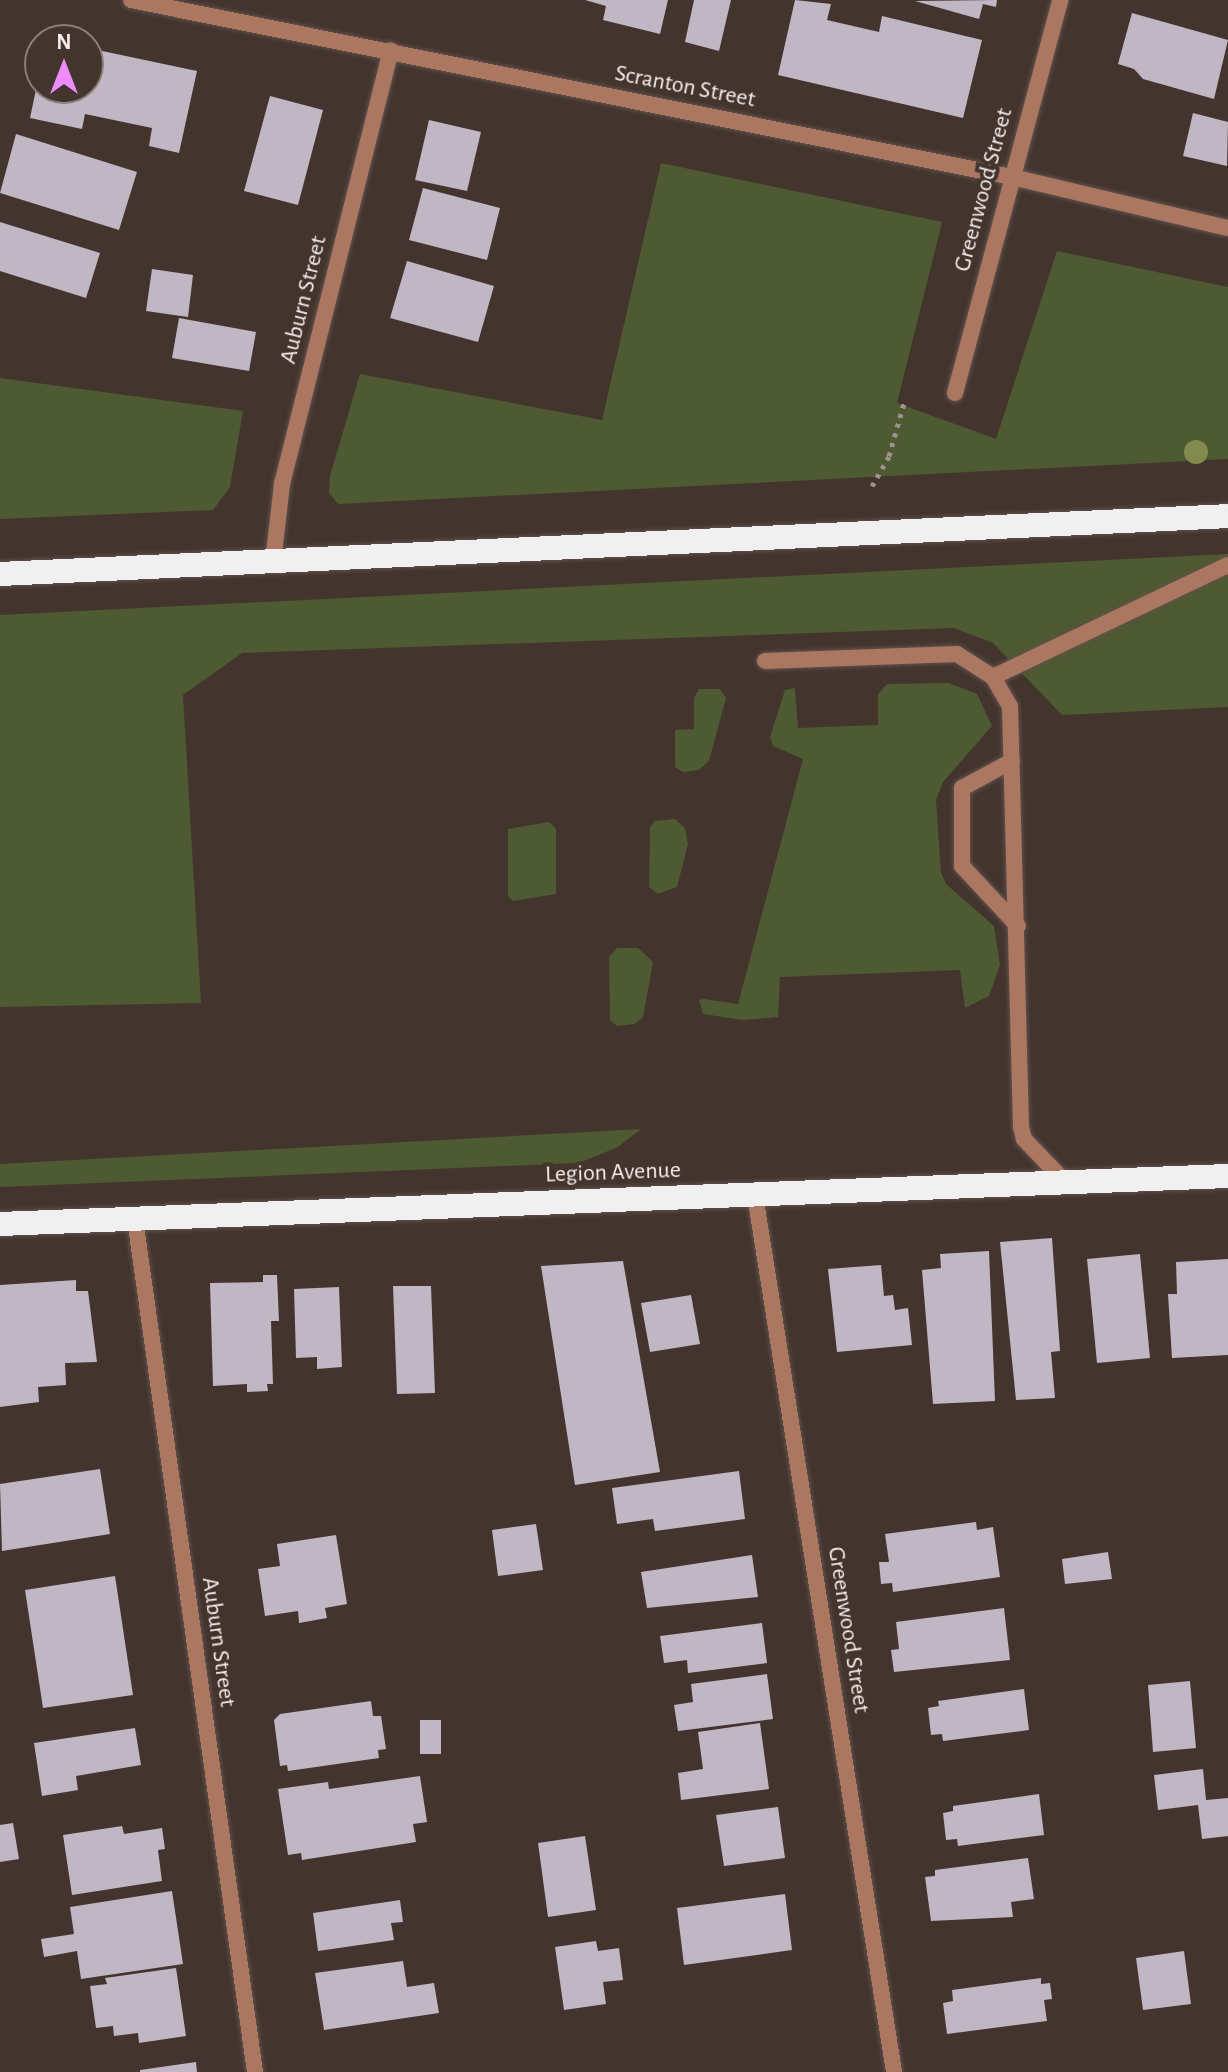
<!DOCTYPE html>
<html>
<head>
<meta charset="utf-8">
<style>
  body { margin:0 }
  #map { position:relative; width:1228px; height:2072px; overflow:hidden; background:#43342e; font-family:"Alegreya Sans",sans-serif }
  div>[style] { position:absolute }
  .green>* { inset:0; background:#4e5a31 }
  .building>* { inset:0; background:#c0b6c4 }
  .path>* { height:5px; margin-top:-2.5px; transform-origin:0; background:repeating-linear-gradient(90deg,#9f928e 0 4px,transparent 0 10px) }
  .roads { filter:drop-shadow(0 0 2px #60514c) drop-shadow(0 0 2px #60514c) }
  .lane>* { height:16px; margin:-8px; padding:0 8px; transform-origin:8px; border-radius:8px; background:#ab7761 }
  .street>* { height:16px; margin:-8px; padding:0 8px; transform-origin:8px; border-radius:8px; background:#ab7761 }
  .highway>* { height:24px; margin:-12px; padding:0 12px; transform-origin:12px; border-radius:12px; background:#f0f0f0 }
  .trees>* { width:24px; height:24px; margin:-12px; border-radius:50%; background:#828a4f }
  span { translate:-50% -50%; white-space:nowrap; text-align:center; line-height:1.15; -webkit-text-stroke:8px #43342e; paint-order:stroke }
  .street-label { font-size:24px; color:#f6ece9 }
  .north { position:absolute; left:24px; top:24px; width:80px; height:80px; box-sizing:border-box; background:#43342e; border:2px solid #8b7e79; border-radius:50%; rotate:0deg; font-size:22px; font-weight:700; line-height:32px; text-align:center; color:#f6ece9 }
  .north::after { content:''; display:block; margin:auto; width:28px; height:36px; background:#ed8cfa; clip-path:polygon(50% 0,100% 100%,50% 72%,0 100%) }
</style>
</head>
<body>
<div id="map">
  <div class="green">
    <div style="clip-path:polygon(661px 163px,942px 222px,897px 403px,996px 439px,1057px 251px,1228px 287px,1228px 459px,338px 504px,329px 493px,330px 476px,360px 374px,602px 420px)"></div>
    <div style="clip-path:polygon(0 378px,243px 411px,230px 487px,213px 510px,0 519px)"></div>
    <div style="clip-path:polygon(1228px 554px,1228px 707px,1062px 715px,993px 643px,954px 628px,242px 653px,183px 695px,201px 1003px,0 1007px,0 615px)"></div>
    <div style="clip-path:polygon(949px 683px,977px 694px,992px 726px,943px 782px,936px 800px,941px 873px,946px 884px,994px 926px,1000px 965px,989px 996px,965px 1008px,960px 970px,780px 977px,778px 1017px,743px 1020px,703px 1014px,699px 1000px,704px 999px,738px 1004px,803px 759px,773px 746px,770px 737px,785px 690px,795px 688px,798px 728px,878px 725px,878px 694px,887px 684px)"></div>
    <div style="clip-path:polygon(699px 689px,720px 689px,726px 698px,709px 761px,699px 770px,683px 772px,675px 767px,675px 730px,694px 729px,694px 698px)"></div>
    <div style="clip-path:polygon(675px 819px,685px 828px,688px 844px,677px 887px,658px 894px,649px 887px,650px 827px,655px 821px)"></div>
    <div style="clip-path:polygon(549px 822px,556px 829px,556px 894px,513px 901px,508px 896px,508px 829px)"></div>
    <div style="clip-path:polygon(617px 948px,638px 948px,653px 962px,643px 1017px,635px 1024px,617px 1026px,610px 1020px,609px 957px)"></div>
    <div style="clip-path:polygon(641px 1129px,618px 1147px,579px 1163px,0 1187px,0 1164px)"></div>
  </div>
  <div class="building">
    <div style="clip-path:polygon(585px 0,668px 0,660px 34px,603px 20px,606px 6px)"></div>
    <div style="clip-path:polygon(694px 0,731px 0,719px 51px,685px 42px)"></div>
    <div style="clip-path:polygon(795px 0,831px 4px,827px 20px,879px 32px,882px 16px,982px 40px,963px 118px,778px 75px)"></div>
    <div style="clip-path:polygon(997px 0,996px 7px,983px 4px,979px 19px,915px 1px)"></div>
    <div style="clip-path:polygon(1132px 13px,1228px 40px,1214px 99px,1143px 79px,1134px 69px,1118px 64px)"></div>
    <div style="clip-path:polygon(88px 48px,197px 71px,179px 153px,149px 146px,152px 128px,85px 114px,82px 129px,30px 118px,39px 75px,40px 88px,88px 88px)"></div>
    <div style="clip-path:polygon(270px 96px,323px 110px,298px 205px,244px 191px)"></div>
    <div style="clip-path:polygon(1193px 113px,1228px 122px,1227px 166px,1183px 156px)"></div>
    <div style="clip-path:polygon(429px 120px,481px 132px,467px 191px,415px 180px)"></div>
    <div style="clip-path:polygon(16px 134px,137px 172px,119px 230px,0 193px)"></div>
    <div style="clip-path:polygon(423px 188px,500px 208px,487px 260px,409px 240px)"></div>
    <div style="clip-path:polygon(0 222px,100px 253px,86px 298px,0 271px)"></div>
    <div style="clip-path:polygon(407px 261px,494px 286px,478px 342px,390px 318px)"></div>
    <div style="clip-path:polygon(152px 269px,193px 275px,188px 317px,146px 311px)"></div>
    <div style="clip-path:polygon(179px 318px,256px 332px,249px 371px,172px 358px)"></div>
    <div style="clip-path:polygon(1052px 1238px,1060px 1351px,1051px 1352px,1055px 1398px,1016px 1400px,1000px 1242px)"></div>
    <div style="clip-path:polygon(989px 1251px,995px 1401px,933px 1404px,922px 1270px,941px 1268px,940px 1254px)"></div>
    <div style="clip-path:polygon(1140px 1254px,1150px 1358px,1097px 1363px,1087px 1259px)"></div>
    <div style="clip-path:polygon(1228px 1259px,1228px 1355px,1172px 1358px,1168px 1294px,1177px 1294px,1176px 1262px)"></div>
    <div style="clip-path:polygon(623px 1261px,660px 1472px,575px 1485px,541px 1266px)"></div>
    <div style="clip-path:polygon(881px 1265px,884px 1296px,893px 1295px,895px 1310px,908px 1308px,912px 1345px,837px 1352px,828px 1269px)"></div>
    <div style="clip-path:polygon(263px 1275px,277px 1275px,279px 1321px,271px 1321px,273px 1384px,267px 1384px,268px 1391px,247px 1392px,247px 1384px,213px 1386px,210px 1283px,263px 1282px)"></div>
    <div style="clip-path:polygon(76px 1280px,76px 1291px,88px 1291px,97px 1362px,65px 1363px,66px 1385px,38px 1387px,39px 1402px,0 1407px,0 1285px)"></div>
    <div style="clip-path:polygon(393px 1286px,431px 1286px,435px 1393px,397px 1394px)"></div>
    <div style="clip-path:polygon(339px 1287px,342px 1367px,317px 1369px,317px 1357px,296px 1358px,294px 1289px)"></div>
    <div style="clip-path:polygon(691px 1295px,700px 1344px,650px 1352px,641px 1303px)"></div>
    <div style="clip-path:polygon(100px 1469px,110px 1534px,2px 1551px,0 1484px)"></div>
    <div style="clip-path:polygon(739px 1471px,745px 1519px,655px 1531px,653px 1519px,617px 1524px,612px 1488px)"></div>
    <div style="clip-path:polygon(976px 1522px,977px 1530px,993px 1527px,1000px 1577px,893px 1592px,892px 1583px,881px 1584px,879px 1562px,889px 1562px,885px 1534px)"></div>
    <div style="clip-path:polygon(536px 1524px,543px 1570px,498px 1576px,492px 1530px)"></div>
    <div style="clip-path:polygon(336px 1535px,347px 1604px,325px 1608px,327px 1618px,299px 1623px,298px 1611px,265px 1616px,258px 1569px,280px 1566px,277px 1544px)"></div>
    <div style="clip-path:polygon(1108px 1552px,1112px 1579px,1065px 1584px,1062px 1559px)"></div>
    <div style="clip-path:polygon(752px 1555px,758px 1597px,647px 1608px,641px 1572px)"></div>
    <div style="clip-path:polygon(115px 1576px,133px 1695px,43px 1708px,25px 1590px)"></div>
    <div style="clip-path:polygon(1004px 1608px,1010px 1660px,894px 1672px,891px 1650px,899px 1649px,896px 1622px)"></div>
    <div style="clip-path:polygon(762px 1623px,767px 1663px,688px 1673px,687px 1660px,664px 1663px,660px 1636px)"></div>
    <div style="clip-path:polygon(767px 1674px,773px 1719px,678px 1731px,674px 1705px,693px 1702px,691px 1684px)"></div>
    <div style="clip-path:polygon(1190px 1681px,1196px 1748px,1153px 1752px,1148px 1685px)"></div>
    <div style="clip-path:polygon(1024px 1689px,1029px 1730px,943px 1741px,942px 1734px,931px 1735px,928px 1708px,939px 1706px,938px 1701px)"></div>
    <div style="clip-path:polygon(371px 1701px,373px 1716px,381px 1716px,386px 1749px,378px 1750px,379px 1758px,288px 1771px,287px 1765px,280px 1766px,274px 1720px,280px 1714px)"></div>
    <div style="clip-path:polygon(420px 1720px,441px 1720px,441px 1754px,420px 1754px)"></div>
    <div style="clip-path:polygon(760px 1723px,769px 1789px,681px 1800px,678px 1773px,703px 1769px,698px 1732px)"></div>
    <div style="clip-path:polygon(135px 1728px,141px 1765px,76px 1776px,78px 1790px,42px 1796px,34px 1743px)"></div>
    <div style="clip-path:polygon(1203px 1769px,1206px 1800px,1228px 1798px,1228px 1836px,1202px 1839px,1198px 1805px,1158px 1810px,1154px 1775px)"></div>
    <div style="clip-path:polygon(420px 1776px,427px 1822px,413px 1824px,416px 1842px,302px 1860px,301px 1853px,288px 1855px,278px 1789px,328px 1782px,329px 1789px)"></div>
    <div style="clip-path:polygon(1039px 1794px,1044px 1835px,958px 1846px,957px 1839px,946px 1840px,943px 1813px,953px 1811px,953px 1806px)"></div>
    <div style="clip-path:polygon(778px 1807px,785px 1858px,724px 1866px,716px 1815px)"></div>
    <div style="clip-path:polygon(13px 1823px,19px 1859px,0 1862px,0 1825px)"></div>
    <div style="clip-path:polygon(122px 1826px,124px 1834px,162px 1828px,165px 1849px,158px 1850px,162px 1881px,72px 1895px,63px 1835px)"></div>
    <div style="clip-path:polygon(585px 1836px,596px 1910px,548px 1917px,538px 1843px)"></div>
    <div style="clip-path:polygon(1028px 1858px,1034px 1899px,1011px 1902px,1013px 1917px,931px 1921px,925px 1877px,935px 1876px,935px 1870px)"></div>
    <div style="clip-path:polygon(172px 1891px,183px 1964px,81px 1979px,77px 1951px,44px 1957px,41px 1939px,74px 1934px,70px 1907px)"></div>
    <div style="clip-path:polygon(785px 1894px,792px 1950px,684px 1965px,677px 1908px)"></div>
    <div style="clip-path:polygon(400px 1900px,403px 1922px,391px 1923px,394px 1940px,318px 1951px,313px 1913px)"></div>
    <div style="clip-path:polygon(596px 1941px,598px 1951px,619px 1948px,623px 1980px,603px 1982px,606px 2004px,564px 2010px,555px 1947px)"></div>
    <div style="clip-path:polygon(1184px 1951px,1191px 2004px,1143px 2010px,1136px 1958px)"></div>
    <div style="clip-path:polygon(403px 1961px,407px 1987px,434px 1983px,439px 2013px,324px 2030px,315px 1973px)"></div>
    <div style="clip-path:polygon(176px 1968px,186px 2036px,139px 2043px,138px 2033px,114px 2036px,113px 2026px,96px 2028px,90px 1986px,107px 1984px,105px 1978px)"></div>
    <div style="clip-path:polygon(1041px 1978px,1041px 1984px,1050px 1983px,1052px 1999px,1044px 2000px,1047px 2021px,947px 2034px,943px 2003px,953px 2001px,952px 1990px)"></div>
    <div style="clip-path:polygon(196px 2062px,197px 2072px,140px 2072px,140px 2070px)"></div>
  </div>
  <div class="path">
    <div style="left:872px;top:486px;width:34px;rotate:-60deg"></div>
    <div style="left:889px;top:456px;width:55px;rotate:-74.2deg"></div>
  </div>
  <div class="roads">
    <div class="lane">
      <div style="left:765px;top:661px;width:192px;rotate:-2.1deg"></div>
      <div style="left:957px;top:654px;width:43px;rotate:32.6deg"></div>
      <div style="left:993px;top:677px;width:260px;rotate:-25.5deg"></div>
      <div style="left:993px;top:677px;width:34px;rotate:60deg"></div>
      <div style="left:1010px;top:706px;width:421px;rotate:88.5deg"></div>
      <div style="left:1021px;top:1127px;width:12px;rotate:76deg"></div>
      <div style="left:1024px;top:1139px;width:61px;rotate:46.3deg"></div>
      <div style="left:1012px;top:761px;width:57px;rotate:151.6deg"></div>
      <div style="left:962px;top:788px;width:78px;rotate:90deg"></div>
      <div style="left:962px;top:866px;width:82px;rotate:47deg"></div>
    </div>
    <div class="street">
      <div style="left:131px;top:0;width:899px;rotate:11.36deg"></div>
      <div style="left:1012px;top:177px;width:222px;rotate:13.3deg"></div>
      <div style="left:955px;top:393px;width:407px;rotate:-75deg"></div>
      <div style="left:273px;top:562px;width:79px;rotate:-83.4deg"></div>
      <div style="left:282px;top:484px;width:447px;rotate:-75.9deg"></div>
      <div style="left:755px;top:1195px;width:888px;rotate:80.99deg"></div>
      <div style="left:135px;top:1219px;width:861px;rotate:81.99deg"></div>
    </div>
    <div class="highway">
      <div style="left:0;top:574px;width:1229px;rotate:-2.7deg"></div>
      <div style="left:0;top:1224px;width:1229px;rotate:-2.24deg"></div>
    </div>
  </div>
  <div class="trees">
    <div style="left:1196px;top:452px"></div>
  </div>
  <div class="street-label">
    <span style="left:685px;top:87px;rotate:11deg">Scranton Street</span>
    <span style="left:984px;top:190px;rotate:-75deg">Greenwood Street</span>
    <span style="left:304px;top:300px;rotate:-76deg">Auburn Street</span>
    <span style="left:613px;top:1173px;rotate:-2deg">Legion Avenue</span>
    <span style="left:848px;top:1630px;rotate:81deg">Greenwood Street</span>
    <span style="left:218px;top:1642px;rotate:82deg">Auburn Street</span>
  </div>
  <div class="north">N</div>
</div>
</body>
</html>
